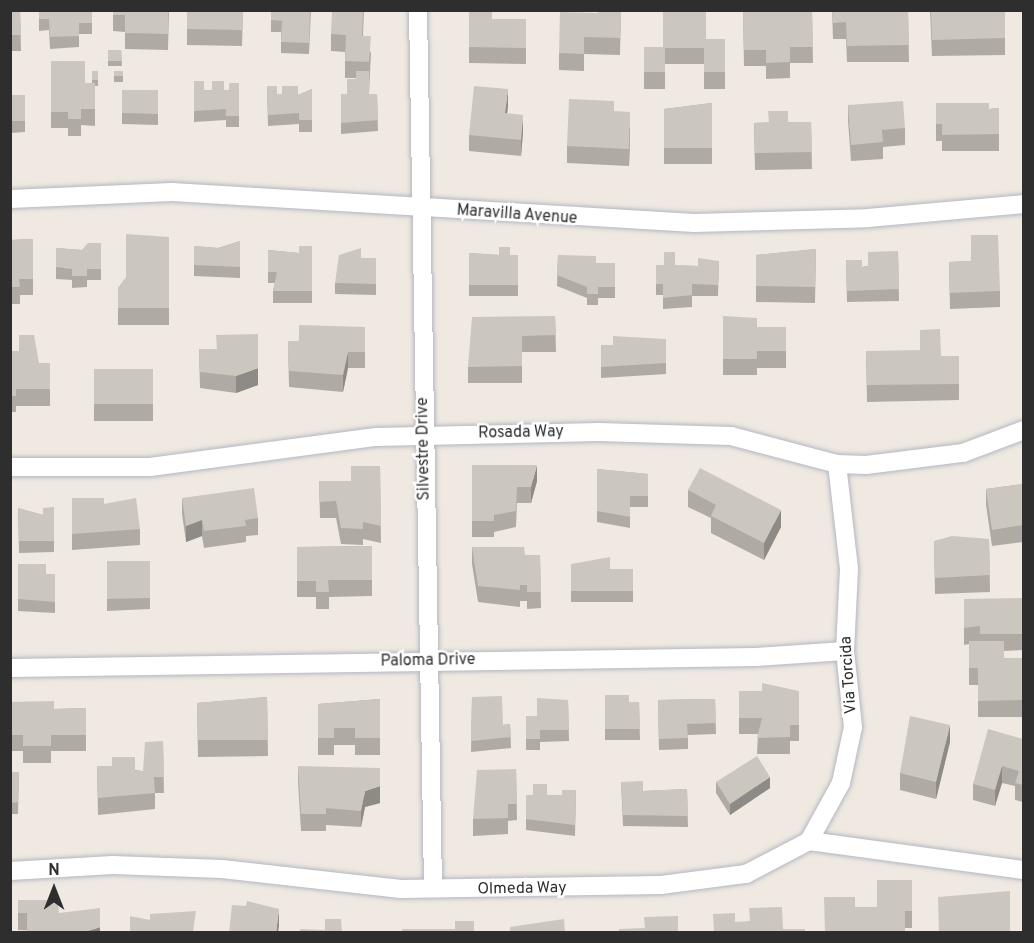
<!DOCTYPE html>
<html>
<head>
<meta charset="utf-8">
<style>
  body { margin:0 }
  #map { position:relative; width:1034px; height:943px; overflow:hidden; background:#efe9e1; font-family:Overpass,sans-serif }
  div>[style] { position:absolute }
  .roads { filter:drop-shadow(0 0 2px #b4b7c1) drop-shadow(0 0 2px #b4b7c1) }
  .minor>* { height:18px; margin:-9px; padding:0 9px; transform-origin:9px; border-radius:9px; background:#fff }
  .wall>* { inset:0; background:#afaba4 }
  .shaded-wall>* { inset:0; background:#8e8b86 }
  .building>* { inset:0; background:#cbc7bf }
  span { translate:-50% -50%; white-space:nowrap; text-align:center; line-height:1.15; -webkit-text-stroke:5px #fff; paint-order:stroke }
  .street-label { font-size:16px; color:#2e2e2e }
  .frame { position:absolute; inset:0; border:12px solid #2e2e2e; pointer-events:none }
  .north { position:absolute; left:24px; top:859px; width:60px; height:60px; -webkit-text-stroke:4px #fff; paint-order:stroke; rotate:0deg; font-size:16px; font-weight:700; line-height:24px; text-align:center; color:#2e2e2e }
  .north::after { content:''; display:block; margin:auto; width:21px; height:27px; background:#2e2e2e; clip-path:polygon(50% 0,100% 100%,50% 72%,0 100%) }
</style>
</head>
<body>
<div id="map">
  <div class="roads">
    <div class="minor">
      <div style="left:418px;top:10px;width:878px;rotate:89.02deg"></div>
      <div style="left:10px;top:199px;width:162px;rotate:-2.5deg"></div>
      <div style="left:172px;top:192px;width:523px;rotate:3.4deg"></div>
      <div style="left:694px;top:223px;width:174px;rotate:-1.6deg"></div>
      <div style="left:868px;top:218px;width:157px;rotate:-5.1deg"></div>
      <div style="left:10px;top:467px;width:140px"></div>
      <div style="left:150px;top:467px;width:228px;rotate:-7.6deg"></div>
      <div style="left:376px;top:437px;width:223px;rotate:-1.3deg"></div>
      <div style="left:599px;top:432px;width:132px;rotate:1.7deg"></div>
      <div style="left:731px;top:436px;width:110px;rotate:14.8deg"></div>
      <div style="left:837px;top:464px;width:29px;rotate:2deg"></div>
      <div style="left:866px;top:465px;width:98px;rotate:-7.1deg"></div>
      <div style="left:963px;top:453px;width:65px;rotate:-20.7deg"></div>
      <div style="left:10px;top:668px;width:746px;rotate:-0.84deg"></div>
      <div style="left:756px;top:657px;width:89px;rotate:-3.9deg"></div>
      <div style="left:809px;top:841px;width:66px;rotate:-61.1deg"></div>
      <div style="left:841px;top:783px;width:57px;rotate:-77.9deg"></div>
      <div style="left:853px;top:727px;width:76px;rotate:-96deg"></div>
      <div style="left:845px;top:651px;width:82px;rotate:-87.2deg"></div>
      <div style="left:849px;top:569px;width:106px;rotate:-96.5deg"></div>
      <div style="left:10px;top:871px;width:103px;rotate:-3.3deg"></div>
      <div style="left:113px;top:865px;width:109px;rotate:2.1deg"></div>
      <div style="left:222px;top:869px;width:180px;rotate:6.4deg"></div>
      <div style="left:401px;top:889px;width:260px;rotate:-0.9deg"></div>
      <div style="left:661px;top:885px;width:86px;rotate:-7.4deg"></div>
      <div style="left:746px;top:874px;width:71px;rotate:-27.6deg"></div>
      <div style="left:809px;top:841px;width:217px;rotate:7.7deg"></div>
    </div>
  </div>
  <div class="wall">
    <div style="clip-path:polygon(10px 10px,20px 10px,21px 51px,10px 51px)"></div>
    <div style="clip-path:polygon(39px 10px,92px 10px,92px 34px,79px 34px,79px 47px,50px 49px,49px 30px,39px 31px)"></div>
    <div style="clip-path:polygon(113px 10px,169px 10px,168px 50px,125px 49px,125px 32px,113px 31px)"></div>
    <div style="clip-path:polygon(187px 10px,243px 10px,242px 46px,187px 45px)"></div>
    <div style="clip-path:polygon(271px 10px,311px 10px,309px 54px,281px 53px,281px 32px,271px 32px)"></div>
    <div style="clip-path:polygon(364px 10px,363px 36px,371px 53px,369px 94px,377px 94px,378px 131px,341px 134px,341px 94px,347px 94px,356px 78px,345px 78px,345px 52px,331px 51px,331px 34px)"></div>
    <div style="clip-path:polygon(469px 10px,492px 19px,526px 19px,526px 64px,469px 63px)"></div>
    <div style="clip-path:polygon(621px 10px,620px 55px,584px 54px,584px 71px,559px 70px,559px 53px,598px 13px)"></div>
    <div style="clip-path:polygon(743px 10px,812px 10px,813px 63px,790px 63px,790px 78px,766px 79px,766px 66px,744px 66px)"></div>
    <div style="clip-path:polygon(832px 10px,908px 10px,909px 62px,847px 62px,846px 39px,833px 39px)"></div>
    <div style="clip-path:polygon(930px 10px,1005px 10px,1005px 55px,932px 56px)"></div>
    <div style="clip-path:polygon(706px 39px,725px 39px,725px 89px,704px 89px,704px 64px,665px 64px,665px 89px,644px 89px,644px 47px,663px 47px)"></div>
    <div style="clip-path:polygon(108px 50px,121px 50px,122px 66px,108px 66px)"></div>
    <div style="clip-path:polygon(51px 61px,85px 83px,92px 83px,92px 71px,98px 71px,98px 86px,95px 86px,95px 126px,81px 125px,81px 136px,68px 136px,68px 128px,51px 128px)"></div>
    <div style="clip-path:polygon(114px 71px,123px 71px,123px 82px,114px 82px)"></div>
    <div style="clip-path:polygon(194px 81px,204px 90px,229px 90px,239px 83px,239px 127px,226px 127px,226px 120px,194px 122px)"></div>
    <div style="clip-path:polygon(267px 86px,277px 94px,298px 95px,312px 89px,312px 132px,299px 132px,299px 124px,268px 126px)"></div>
    <div style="clip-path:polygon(122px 90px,158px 90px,158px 125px,122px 124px)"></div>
    <div style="clip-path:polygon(10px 95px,25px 95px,25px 132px,10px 133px)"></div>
    <div style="clip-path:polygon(712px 103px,712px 164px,664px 164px,664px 109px)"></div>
    <div style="clip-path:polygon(936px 103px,989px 109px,999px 108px,999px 151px,942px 151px,942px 141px,936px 141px)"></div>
    <div style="clip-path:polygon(848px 105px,905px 128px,905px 145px,883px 147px,883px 159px,851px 161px,848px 121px)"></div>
    <div style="clip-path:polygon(508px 106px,507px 114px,523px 132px,521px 156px,469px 151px,469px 135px)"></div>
    <div style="clip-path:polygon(614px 111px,630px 129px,629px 166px,567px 163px,567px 146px)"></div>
    <div style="clip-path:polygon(811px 122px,812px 169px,755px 170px,754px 123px)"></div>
    <div style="clip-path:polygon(169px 237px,169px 325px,118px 325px,118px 288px)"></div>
    <div style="clip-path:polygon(33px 239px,33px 295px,20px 295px,20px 304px,10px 304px,10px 240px)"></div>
    <div style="clip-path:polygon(240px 241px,240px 278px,194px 276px,194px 246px,218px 248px)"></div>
    <div style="clip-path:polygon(101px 243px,101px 280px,87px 280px,87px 287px,72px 288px,72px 280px,56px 279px,56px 248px,82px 250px)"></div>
    <div style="clip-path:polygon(312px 246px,312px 303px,273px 303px,273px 291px,275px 283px,268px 283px,268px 250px,299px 253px)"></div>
    <div style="clip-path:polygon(816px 249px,815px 303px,756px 302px,756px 255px)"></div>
    <div style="clip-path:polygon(898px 251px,899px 301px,847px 302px,846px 260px,862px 267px,868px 266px)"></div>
    <div style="clip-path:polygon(469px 253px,499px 255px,518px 255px,518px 296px,469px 296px)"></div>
    <div style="clip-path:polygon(558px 255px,596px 263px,615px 263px,615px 298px,598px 298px,598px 305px,587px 305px,587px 298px,557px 286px)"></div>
    <div style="clip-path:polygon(361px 258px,376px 258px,376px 295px,335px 294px,335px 283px)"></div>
    <div style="clip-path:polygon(719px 261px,718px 296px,692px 296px,692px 307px,663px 309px,663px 295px,656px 295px,656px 265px,698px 266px)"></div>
    <div style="clip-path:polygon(971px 261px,1000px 291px,1000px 307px,950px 309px,949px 262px)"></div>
    <div style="clip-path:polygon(555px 316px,556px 352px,522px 352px,522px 383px,468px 383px,468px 367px)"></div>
    <div style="clip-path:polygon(723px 316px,757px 327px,786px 327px,786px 368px,757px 368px,757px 375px,723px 375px)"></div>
    <div style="clip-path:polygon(365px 327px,365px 368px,348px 368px,343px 392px,289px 387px,288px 341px,299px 341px)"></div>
    <div style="clip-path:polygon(10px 337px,11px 351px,39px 363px,50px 363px,50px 406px,16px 406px,16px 412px,10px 412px)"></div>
    <div style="clip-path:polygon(666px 339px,666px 374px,601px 378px,601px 345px,613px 345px)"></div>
    <div style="clip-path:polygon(199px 349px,258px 385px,236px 393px,200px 388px)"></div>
    <div style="clip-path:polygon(866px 351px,941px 356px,959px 356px,959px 400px,867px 402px)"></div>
    <div style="clip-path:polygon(94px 369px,153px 369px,153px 421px,94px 421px)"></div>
    <div style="clip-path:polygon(472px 465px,537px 481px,531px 503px,517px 503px,516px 527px,494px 532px,494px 537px,472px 537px)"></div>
    <div style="clip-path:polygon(380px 466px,381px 543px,363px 539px,363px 545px,341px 544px,336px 518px,320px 518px,319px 481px,351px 481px)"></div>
    <div style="clip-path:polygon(597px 469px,648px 474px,648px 507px,630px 507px,630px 528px,597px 522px)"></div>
    <div style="clip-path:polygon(1023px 484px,1023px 542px,992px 546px,986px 505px,986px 489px)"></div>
    <div style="clip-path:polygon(688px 490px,781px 527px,764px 560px,711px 533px,711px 518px,688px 507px)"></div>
    <div style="clip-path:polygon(72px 498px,104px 504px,140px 529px,140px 545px,72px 550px)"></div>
    <div style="clip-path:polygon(182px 498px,258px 518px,258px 535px,246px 536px,246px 542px,204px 548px,202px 536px,186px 542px,182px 514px)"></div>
    <div style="clip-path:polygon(54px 507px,54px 552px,19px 553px,18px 508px,43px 515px)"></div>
    <div style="clip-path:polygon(989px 539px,990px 592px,935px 594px,934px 541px)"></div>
    <div style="clip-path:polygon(372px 546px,372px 596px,329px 597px,329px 609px,316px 609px,316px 597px,297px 597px,297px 547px)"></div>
    <div style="clip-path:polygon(472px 547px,525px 555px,540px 555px,541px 608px,527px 609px,527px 601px,520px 601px,520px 607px,478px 602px,472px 564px)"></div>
    <div style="clip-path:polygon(107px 561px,150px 561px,150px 609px,107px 611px)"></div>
    <div style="clip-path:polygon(18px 564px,46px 574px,55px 574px,55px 613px,18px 611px)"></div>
    <div style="clip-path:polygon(571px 564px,610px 569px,633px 569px,633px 602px,571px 602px)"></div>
    <div style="clip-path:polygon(964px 599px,1023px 612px,1023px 650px,1004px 651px,1004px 658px,1023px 658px,1023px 717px,978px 717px,978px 685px,969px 685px,969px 644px,964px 645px)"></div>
    <div style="clip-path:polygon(739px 691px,799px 691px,799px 741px,790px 741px,790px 754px,757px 754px,758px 734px,739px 734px)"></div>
    <div style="clip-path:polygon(605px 695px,629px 702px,639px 702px,640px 740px,605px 740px)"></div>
    <div style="clip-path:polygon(267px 697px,268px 756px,198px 757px,197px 703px)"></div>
    <div style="clip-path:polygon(472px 697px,503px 725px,510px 724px,511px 748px,471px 752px)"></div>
    <div style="clip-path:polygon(380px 699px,380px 755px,355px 755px,355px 745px,334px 745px,334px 755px,318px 755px,318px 704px)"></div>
    <div style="clip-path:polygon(715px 699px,716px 734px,688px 735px,688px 749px,659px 750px,658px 700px)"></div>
    <div style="clip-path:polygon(568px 700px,569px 741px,540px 742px,540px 750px,526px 750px,526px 716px,537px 716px)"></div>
    <div style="clip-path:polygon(10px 702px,54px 709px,86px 708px,86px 751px,51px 751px,51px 763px,23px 763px,23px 751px,10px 751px)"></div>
    <div style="clip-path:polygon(1023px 739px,1023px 802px,1015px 800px,1015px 786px,1002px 783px,995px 806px,973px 800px,973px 784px)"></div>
    <div style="clip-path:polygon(163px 741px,164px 793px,155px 793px,155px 809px,98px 815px,97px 766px,143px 771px)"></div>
    <div style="clip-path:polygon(950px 742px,936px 799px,900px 790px,900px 773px)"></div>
    <div style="clip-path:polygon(298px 766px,380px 803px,365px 807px,361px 827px,326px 825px,326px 831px,301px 831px,298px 782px)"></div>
    <div style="clip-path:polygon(516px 769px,517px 820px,508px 821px,508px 834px,473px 836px,473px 819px)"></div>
    <div style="clip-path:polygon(10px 772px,19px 772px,18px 814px,10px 814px)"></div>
    <div style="clip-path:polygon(621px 782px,643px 791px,687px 789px,688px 827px,623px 826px)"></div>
    <div style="clip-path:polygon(716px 782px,770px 788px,730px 815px,716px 793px)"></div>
    <div style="clip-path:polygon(576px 790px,575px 836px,526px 830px,526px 795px,562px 795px)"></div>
    <div style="clip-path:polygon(912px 880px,912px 928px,905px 928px,855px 907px,877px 907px)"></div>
    <div style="clip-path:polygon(18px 900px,59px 913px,100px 933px,18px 930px)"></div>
  </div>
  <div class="shaded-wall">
    <div style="clip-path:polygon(508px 89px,508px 106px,505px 130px,505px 113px)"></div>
    <div style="clip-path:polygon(630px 112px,630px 129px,629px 166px,629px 149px)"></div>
    <div style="clip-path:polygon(523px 115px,523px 132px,521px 156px,521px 140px)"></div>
    <div style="clip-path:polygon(348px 352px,348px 368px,343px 392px,343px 375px)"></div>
    <div style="clip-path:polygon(258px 368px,258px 385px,236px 393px,236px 376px)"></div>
    <div style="clip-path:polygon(537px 465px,537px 481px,531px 503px,531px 487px)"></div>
    <div style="clip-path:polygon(781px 510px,781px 527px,764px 560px,764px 543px)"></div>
    <div style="clip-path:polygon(202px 520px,202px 536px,186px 542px,186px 526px)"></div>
    <div style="clip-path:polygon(950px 725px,950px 742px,936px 799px,936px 782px)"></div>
    <div style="clip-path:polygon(1002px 766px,1002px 783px,995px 806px,995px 790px)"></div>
    <div style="clip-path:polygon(770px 777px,770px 788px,730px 815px,730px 804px)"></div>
    <div style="clip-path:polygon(380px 786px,380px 803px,365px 807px,361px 827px,361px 811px,365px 791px)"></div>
    <div style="clip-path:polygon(279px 909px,279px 926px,278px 933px,276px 933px)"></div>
    <div style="clip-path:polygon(100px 927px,100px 933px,82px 933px)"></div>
  </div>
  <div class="building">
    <div style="clip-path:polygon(10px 10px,20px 10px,21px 35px,10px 35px)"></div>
    <div style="clip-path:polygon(39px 10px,92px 10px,92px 23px,79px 23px,79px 36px,50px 37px,49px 19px,39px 19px)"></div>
    <div style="clip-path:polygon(113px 10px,168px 10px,168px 34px,125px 33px,125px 15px,113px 15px)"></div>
    <div style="clip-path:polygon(187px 10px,243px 10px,242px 30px,187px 29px)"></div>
    <div style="clip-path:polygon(271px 10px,310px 10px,309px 43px,281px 42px,282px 21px,271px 20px)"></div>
    <div style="clip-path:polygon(332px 10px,363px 10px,362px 36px,371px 36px,369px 62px,345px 61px,346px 35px,331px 34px)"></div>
    <div style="clip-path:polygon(469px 10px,492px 10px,492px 19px,526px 19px,526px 48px,469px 47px)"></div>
    <div style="clip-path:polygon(598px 10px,621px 10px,620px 38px,584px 37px,584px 54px,559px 53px,560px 12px,598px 13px)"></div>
    <div style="clip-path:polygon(663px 10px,706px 10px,706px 39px,725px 39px,725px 72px,704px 72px,704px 48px,665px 48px,665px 72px,644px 72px,644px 47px,663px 47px)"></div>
    <div style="clip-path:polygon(743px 10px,812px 10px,813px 47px,790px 47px,790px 62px,766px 63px,766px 50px,744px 50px)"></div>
    <div style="clip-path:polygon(832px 10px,908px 10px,909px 45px,847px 46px,846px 22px,833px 23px)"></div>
    <div style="clip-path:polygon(931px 10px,1005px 10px,1005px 38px,932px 40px)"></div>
    <div style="clip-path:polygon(108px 50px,121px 50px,122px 61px,108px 61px)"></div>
    <div style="clip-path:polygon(51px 61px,85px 61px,85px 83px,95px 83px,95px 109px,81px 109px,81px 119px,68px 119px,68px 112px,51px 112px)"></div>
    <div style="clip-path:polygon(92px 71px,98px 71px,98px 80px,92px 80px)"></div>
    <div style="clip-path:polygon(114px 71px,123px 71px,123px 76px,114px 76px)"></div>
    <div style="clip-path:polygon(356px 71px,369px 71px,369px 94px,377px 94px,378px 120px,341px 123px,341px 94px,347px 94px,347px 79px,356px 79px)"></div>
    <div style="clip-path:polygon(194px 81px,204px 81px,204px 90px,212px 90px,212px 81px,224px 81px,224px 90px,229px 90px,229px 83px,239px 83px,239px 116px,226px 116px,226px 109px,194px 111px)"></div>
    <div style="clip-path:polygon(267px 86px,277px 86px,277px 94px,282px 94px,282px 86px,298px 86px,298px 95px,312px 89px,312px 120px,299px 120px,299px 113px,268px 115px)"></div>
    <div style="clip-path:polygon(474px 86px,508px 89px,505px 113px,523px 115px,521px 140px,469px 135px)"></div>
    <div style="clip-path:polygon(122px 90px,158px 90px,158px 114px,122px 113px)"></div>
    <div style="clip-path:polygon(10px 95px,25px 95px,25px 121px,10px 121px)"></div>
    <div style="clip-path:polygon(569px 99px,614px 101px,614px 111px,630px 112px,629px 149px,567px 146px)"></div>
    <div style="clip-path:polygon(903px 101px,905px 128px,882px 130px,883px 142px,851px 145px,848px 105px)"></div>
    <div style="clip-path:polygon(712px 103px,712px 148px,664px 148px,664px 109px)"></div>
    <div style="clip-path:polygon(936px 103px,989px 103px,989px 109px,999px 108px,999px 134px,942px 135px,942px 124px,936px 124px)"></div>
    <div style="clip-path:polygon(768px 111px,788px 111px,788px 122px,811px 122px,812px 152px,755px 153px,754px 123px,769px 122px)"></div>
    <div style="clip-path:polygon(126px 234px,169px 237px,169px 308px,118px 308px,118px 288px,126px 277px)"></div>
    <div style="clip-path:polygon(971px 235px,998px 235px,1000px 291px,950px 293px,949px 262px,971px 261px)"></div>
    <div style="clip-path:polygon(33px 239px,33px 279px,19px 279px,20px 287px,10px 287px,10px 240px)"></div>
    <div style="clip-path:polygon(240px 241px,240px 267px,194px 265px,194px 246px,218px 248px)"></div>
    <div style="clip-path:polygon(88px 243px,101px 243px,101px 269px,87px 269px,87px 276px,72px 276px,72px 269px,56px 267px,56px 248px,82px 250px)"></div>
    <div style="clip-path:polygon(299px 246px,312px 246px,312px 291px,273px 291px,277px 272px,268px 272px,268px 250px,299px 253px)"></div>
    <div style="clip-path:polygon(499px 247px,510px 247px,510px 255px,518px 255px,518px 285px,469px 285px,469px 253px,499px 255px)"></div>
    <div style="clip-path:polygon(361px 248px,361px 258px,376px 258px,376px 284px,335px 283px,339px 255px)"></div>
    <div style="clip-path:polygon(816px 249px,815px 287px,756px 286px,756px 255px)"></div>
    <div style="clip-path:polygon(898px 251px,899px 289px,847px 291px,846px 260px,862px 260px,862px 267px,868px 266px,868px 252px)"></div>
    <div style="clip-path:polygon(664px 252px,675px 252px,675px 265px,698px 266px,698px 258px,719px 261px,718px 285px,692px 284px,692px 295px,663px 298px,663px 284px,656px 284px,656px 265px,664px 265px)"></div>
    <div style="clip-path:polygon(558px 255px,596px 256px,596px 263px,615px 263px,615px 287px,598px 287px,598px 294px,587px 294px,587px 287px,557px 275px)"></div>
    <div style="clip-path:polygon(555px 316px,556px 335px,522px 336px,522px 366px,468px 367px,472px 317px)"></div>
    <div style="clip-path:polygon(723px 316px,757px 318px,757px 327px,786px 327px,786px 351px,757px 351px,757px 359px,723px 359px)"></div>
    <div style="clip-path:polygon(299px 325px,365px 327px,365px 352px,348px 352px,343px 375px,289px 371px,288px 341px,299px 341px)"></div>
    <div style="clip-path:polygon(940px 329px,941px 356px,959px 356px,959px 384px,867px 385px,866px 351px,920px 350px,920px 330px)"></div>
    <div style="clip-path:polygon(258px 334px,258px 368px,236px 376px,200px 372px,199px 349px,217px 349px,216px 335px)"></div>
    <div style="clip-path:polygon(19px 335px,34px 335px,39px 363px,50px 363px,50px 389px,16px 389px,16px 396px,10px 396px,10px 337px,11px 351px,19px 351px)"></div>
    <div style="clip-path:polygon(613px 336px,666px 339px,666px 363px,601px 367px,601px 345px,613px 345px)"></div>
    <div style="clip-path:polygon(94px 369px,153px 369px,153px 404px,94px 404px)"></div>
    <div style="clip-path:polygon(472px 465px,537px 465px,531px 487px,517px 487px,516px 511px,494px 515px,494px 521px,472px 521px)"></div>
    <div style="clip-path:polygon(351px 466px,380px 466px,381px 526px,363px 522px,363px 529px,341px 528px,336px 501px,320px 502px,319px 481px,351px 481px)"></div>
    <div style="clip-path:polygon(700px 468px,781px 510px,764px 543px,711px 516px,716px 505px,688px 490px)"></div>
    <div style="clip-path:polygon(597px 469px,648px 474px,648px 496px,630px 496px,630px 517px,597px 511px)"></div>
    <div style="clip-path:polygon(1023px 484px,1023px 525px,992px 530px,986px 489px)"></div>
    <div style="clip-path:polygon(254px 488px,258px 518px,245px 520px,246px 526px,204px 531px,202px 520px,186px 526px,182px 498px)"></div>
    <div style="clip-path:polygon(72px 498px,104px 498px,104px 504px,136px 498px,140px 529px,72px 534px)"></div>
    <div style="clip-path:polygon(54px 507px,54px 541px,19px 541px,18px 508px,43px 515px,43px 508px)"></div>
    <div style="clip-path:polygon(952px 536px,989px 539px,990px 575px,935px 578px,934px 541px)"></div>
    <div style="clip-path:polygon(372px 546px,372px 580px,328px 580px,329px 592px,316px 592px,316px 581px,297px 581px,297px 547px)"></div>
    <div style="clip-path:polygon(472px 547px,524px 547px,525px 555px,540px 555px,541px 592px,527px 592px,527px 585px,520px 585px,520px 590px,478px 586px)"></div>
    <div style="clip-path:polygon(610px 557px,610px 569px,633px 569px,633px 591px,571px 591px,571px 564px)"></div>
    <div style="clip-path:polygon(107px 561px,150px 561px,150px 598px,107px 599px)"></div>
    <div style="clip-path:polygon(18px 564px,46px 564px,46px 574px,55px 574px,55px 602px,18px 599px)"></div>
    <div style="clip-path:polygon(1022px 598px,1022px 612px,1023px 612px,1023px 634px,980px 634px,980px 626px,964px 628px,964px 599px)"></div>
    <div style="clip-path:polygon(969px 641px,1004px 641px,1004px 658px,1023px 658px,1023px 700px,978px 701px,978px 668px,969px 668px)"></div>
    <div style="clip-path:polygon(762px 683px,799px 691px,799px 725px,790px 725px,790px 737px,757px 738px,762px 718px,739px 718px,739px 691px,762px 691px)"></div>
    <div style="clip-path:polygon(605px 695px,629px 695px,629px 702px,639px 702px,640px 729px,605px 729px)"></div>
    <div style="clip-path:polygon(502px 696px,503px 725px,510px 724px,511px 737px,471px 741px,472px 697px)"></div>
    <div style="clip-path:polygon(267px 697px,268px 740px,198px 740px,197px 703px)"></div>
    <div style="clip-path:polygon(537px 698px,568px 700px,569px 730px,540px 730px,540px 739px,526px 739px,526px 716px,537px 716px)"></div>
    <div style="clip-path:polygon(380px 699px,380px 738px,355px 738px,355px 728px,334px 728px,334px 738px,318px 738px,318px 704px)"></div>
    <div style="clip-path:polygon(715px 699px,716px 723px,687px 724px,688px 738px,659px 739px,658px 700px)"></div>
    <div style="clip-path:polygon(54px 701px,54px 709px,86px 708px,86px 735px,51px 735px,51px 746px,23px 746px,23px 735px,10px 735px,10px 702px)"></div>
    <div style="clip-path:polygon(910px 716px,950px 725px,936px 782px,900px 773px)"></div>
    <div style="clip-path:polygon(988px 729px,1023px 739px,1023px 785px,1015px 783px,1019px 771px,1002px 766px,995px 790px,973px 784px)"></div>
    <div style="clip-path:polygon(163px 741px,164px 777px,154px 777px,155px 793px,98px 798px,97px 766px,112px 766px,112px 757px,135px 757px,135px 771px,143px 771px,145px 742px)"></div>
    <div style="clip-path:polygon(757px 756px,770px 777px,730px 804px,716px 782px)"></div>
    <div style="clip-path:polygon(298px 766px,380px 768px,380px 786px,365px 791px,361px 811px,326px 808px,326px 814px,301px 814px)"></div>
    <div style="clip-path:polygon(516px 769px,517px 804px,508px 804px,508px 818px,473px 819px,477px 770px)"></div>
    <div style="clip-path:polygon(10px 772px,19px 772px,18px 802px,10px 803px)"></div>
    <div style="clip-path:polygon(643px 781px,643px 791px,687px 789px,688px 816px,623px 815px,621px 782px)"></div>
    <div style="clip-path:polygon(533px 784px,547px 784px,547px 795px,562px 795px,562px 790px,576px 790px,575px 825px,526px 819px,526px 795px,533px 795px)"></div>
    <div style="clip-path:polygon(877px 880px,912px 880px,912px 911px,905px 911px,905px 933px,825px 933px,824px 897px,855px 897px,855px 907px,877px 907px)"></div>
    <div style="clip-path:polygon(1010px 891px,1010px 933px,939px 933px,938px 897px)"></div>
    <div style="clip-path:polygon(18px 900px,58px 900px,59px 913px,100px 908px,100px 927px,82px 933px,27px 933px,27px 913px,18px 913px)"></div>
    <div style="clip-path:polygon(247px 901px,279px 909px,276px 933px,229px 933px,232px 905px,246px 906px)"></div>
    <div style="clip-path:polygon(782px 907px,783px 929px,805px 929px,805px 933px,780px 933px,780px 931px,772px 932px,772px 933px,714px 933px,713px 914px,735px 913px,735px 922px,750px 921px,749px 908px)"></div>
    <div style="clip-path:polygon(196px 911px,193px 932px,130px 933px,130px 916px,150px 920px,150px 914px)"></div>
    <div style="clip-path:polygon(678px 916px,678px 933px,619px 933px,619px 929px,645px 928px,644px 917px)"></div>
    <div style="clip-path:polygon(325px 919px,341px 919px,342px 933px,300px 933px,300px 929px,325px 930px)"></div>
    <div style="clip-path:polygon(564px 919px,565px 933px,510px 933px,510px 927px)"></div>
    <div style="clip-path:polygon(455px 921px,474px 921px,474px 933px,402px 933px,402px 929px,455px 929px)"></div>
  </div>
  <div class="street-label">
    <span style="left:517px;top:215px;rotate:4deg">Maravilla Avenue</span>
    <span style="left:521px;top:433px;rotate:-1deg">Rosada Way</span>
    <span style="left:424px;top:449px;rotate:-91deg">Silvestre Drive</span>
    <span style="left:428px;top:661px;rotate:-1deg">Paloma Drive</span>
    <span style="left:849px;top:675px;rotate:-94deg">Via Torcida</span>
    <span style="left:522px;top:889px;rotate:-1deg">Olmeda Way</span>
  </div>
  <div class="frame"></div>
  <div class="north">N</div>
</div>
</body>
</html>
